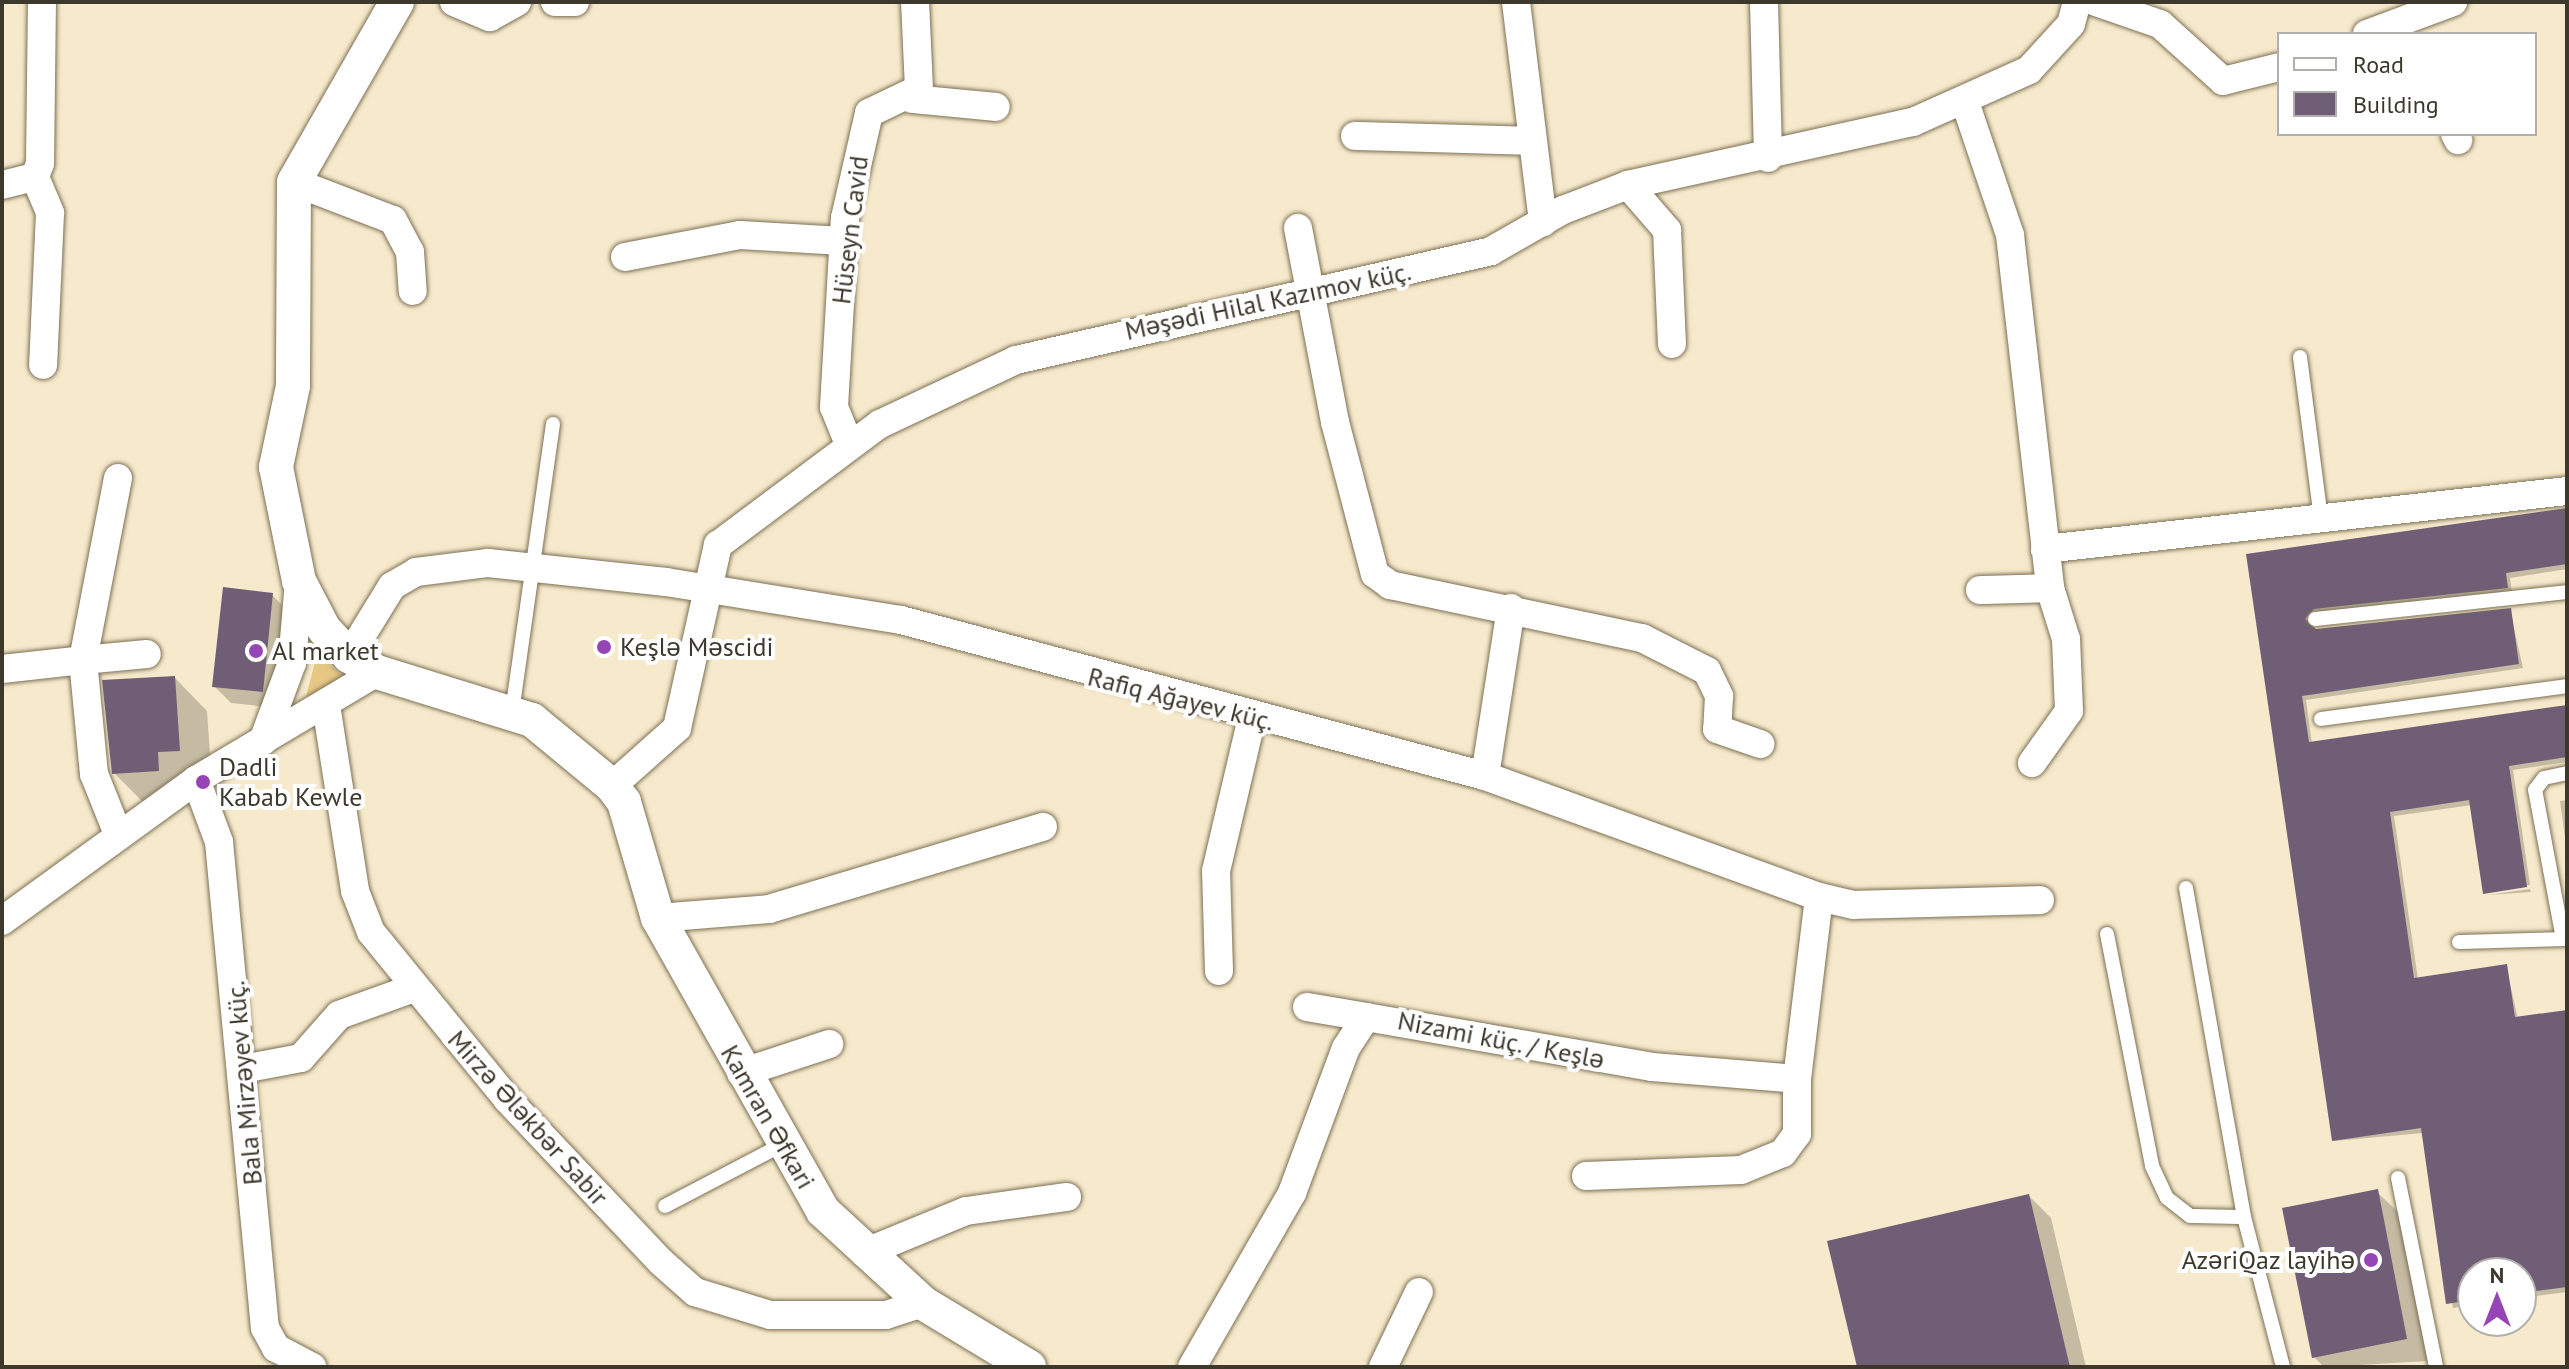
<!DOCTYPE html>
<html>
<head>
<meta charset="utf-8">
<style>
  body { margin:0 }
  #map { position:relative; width:2569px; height:1369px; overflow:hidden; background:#f7eacc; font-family:"PT Sans",sans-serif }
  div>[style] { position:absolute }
  .green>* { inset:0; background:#e6c884 }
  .shadow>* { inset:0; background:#0003 }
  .building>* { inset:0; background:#6f5e76 }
  .roads { filter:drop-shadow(0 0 2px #7c7055) drop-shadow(0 0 2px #7c7055) }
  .service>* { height:14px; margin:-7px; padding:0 7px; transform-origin:7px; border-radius:7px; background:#fff }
  .minor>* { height:28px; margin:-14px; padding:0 14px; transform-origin:14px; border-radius:14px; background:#fff }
  .tertiary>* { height:34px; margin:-17px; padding:0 17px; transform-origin:17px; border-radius:17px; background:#fff }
  .dots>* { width:22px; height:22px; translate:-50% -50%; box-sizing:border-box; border:4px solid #fff; border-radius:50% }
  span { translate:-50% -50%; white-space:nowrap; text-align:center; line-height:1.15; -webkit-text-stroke:8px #fff; paint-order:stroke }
  .street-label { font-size:26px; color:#3d382c }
  .poi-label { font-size:26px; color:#3d382c }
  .left { translate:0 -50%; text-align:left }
  .right { translate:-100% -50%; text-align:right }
  .frame { position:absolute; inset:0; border:4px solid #3d382c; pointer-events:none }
  .legend { position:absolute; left:2277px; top:32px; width:260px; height:104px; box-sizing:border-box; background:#fff; border:2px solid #b1afab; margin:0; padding:10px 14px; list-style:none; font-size:24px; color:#3d382c }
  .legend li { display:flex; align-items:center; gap:16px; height:40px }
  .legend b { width:40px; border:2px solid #b1afab }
  .north { position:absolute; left:2457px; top:1257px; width:80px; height:80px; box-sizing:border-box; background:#fff; border:2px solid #b1afab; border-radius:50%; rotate:0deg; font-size:22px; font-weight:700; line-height:32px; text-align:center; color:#3d382c }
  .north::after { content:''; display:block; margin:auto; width:28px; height:36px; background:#9545b5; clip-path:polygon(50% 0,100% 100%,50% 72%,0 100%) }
</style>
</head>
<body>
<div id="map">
  <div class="green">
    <div style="clip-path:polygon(317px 654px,344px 677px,306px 697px)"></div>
  </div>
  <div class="shadow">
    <div style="clip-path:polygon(2567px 509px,2567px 569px,2510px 578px,2512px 593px,2308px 620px,2316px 631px,2510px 610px,2523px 668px,2306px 700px,2312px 744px,2567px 707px,2567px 762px,2513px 770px,2530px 885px,2485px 893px,2472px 805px,2394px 816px,2418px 979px,2506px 966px,2518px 1019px,2567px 1012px,2567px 1292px,2521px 1298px,2521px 1273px,2473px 1273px,2473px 1305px,2453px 1308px,2423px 1133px,2334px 1141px,2248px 556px)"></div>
    <div style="clip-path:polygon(272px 595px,289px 612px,279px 708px,231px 703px,214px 686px)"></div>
    <div style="clip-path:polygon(175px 678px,207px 711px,212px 783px,191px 803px,147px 806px,114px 773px)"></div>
    <div style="clip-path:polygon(2567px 800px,2567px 852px,2560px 801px)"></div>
    <div style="clip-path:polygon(2530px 889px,2531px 892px,2487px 895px)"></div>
    <div style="clip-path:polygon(2377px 1192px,2400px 1214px,2429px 1361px,2324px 1367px,2314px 1357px)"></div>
    <div style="clip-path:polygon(2029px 1196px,2051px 1218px,2086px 1367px,1859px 1367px)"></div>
  </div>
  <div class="building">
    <div style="clip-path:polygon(2567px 508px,2567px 564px,2506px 573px,2508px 588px,2314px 609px,2305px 619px,2316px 629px,2511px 608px,2519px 664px,2302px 696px,2309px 742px,2567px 705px,2567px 757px,2509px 766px,2527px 887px,2483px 894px,2469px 800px,2390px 812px,2414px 978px,2507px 964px,2515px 1017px,2567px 1010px,2567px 1287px,2521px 1293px,2521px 1273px,2473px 1273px,2473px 1300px,2446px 1304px,2421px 1128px,2332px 1141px,2246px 554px)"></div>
    <div style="clip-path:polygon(223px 587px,273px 593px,263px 692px,212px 687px)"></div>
    <div style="clip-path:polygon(175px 676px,180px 751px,158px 752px,159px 771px,112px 774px,102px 680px)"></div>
    <div style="clip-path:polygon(2378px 1189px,2407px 1339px,2312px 1358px,2282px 1208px)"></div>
    <div style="clip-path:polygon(2029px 1194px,2070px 1367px,1857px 1367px,1827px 1241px)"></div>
  </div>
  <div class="roads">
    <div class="service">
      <div style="left:2300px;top:357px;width:162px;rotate:82.6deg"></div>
      <div style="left:2315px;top:619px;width:253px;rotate:-6.1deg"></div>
      <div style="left:512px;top:712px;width:291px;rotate:-81.9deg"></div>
      <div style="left:2321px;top:719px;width:248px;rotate:-7.6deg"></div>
      <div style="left:2186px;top:888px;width:334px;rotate:80deg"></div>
      <div style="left:2244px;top:1217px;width:155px;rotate:75.4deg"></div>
      <div style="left:2107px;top:934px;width:236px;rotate:79deg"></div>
      <div style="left:2152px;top:1166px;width:35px;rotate:65deg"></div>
      <div style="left:2167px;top:1198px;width:29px;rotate:38deg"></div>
      <div style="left:2190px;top:1216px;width:54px;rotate:1.1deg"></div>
      <div style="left:2563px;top:939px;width:152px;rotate:-100.6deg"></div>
      <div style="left:2535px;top:790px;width:15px;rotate:-53deg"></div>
      <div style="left:2544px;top:778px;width:24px;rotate:-12deg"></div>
      <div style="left:2459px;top:942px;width:108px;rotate:-1.6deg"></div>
      <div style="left:2398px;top:1178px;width:193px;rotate:78.6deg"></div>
      <div style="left:665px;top:1206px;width:130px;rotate:-27.6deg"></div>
    </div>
    <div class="minor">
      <div style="left:454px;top:2px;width:39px;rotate:23deg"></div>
      <div style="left:490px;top:17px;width:31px;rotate:-29deg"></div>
      <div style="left:555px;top:2px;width:20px"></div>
      <div style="left:1516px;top:2px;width:222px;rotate:83deg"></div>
      <div style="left:1764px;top:2px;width:156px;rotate:88.5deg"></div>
      <div style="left:2096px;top:2px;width:68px;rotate:19deg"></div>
      <div style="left:2160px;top:24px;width:85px;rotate:42.1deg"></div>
      <div style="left:2223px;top:81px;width:58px;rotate:-14deg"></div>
      <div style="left:2367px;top:34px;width:92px;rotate:-20.4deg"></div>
      <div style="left:912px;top:99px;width:84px;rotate:5.4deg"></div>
      <div style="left:1965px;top:102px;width:140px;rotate:71.3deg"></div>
      <div style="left:2010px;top:235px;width:355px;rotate:83.5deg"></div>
      <div style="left:2050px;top:588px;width:53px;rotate:72.6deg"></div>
      <div style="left:2066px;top:639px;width:72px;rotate:87.6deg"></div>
      <div style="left:2069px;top:711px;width:64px;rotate:125.4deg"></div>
      <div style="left:2455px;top:134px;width:7px;rotate:63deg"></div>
      <div style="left:1355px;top:136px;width:176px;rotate:1.6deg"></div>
      <div style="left:35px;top:177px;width:39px;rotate:67deg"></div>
      <div style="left:50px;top:213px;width:152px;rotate:92.6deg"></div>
      <div style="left:294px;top:182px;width:106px;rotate:21deg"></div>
      <div style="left:393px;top:220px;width:36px;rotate:62deg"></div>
      <div style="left:410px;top:252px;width:39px;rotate:86deg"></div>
      <div style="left:2px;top:185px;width:34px;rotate:-14deg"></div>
      <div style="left:35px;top:177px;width:15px;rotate:-70deg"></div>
      <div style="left:40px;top:163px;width:161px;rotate:-89.3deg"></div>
      <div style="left:1628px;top:185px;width:60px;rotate:49.1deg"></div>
      <div style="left:1667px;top:230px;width:114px;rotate:87.5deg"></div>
      <div style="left:1298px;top:228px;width:197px;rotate:79.2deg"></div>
      <div style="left:1335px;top:422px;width:157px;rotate:75.3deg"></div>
      <div style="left:1375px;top:574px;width:19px;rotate:36deg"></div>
      <div style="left:1390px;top:585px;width:258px;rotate:11.9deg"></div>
      <div style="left:1642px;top:638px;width:73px;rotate:26.9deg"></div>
      <div style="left:1707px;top:671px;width:28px;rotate:64deg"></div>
      <div style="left:1719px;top:696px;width:33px;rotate:93deg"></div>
      <div style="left:1717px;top:729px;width:46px;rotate:19.2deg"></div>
      <div style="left:625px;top:257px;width:117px;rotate:-10.8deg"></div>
      <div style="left:740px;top:235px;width:103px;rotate:3.3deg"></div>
      <div style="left:849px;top:444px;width:40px;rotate:-112deg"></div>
      <div style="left:834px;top:407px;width:189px;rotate:-86.7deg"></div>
      <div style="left:845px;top:218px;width:108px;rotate:-77.1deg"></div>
      <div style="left:869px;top:113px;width:55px;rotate:-25.6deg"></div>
      <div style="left:919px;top:89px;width:87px;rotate:-92.6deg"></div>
      <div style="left:118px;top:478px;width:185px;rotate:100.9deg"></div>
      <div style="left:83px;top:660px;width:64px;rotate:-5.4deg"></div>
      <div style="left:2045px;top:549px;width:525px;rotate:-6.34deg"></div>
      <div style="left:1980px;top:590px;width:70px;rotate:-1.6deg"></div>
      <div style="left:349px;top:656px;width:82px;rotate:-58.4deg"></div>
      <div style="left:392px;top:586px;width:28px;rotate:-30deg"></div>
      <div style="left:416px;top:572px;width:73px;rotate:-7.1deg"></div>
      <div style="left:488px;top:563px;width:179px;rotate:6.1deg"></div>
      <div style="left:666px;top:582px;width:238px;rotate:9.2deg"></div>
      <div style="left:901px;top:620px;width:604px;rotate:14.96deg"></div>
      <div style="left:1485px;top:776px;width:355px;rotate:19.9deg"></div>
      <div style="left:1819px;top:897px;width:36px;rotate:13deg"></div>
      <div style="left:1854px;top:905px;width:186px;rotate:-1.5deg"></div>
      <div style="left:2px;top:669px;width:81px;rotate:-6.3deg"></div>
      <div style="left:83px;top:660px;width:115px;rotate:84.5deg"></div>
      <div style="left:94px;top:774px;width:65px;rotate:68.2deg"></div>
      <div style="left:326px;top:705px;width:188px;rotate:81.1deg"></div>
      <div style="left:355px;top:891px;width:44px;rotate:68.7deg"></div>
      <div style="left:371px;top:932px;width:215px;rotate:50.8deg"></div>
      <div style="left:507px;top:1099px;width:223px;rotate:46.6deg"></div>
      <div style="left:660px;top:1261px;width:47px;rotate:41.5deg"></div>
      <div style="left:695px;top:1292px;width:78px;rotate:17deg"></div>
      <div style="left:770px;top:1315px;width:116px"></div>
      <div style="left:886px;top:1315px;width:39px;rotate:-18deg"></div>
      <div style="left:263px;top:741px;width:83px;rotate:-69.6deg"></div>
      <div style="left:292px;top:663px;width:82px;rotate:-85.1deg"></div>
      <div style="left:1485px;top:776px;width:170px;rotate:-81.2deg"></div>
      <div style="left:196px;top:780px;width:66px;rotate:69.6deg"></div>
      <div style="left:219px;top:842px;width:488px;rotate:84.6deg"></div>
      <div style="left:265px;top:1328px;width:23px;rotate:61deg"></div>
      <div style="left:276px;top:1348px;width:41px;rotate:27.8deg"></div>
      <div style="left:612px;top:786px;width:87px;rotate:-41.7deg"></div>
      <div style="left:677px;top:728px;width:188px;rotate:-77.4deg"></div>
      <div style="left:718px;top:545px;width:202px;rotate:-36.8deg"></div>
      <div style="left:880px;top:424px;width:150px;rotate:-25.2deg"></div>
      <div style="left:1016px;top:360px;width:487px;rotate:-12.9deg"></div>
      <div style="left:1491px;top:251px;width:83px;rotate:-29.7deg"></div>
      <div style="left:1563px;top:210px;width:70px;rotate:-21deg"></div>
      <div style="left:1628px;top:185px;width:292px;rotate:-12.5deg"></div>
      <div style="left:1913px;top:122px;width:127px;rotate:-24.1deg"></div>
      <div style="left:2029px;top:70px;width:62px;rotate:-47.6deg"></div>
      <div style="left:2071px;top:24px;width:23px;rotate:-75deg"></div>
      <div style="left:658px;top:918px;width:111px;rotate:-4.6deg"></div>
      <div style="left:769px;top:909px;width:286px;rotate:-16.7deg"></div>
      <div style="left:2px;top:921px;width:240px;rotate:-36deg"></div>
      <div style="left:196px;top:780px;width:211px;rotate:-30.8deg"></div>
      <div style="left:1219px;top:971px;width:100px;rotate:-91.7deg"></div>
      <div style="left:1216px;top:871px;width:158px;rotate:-76.8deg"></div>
      <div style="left:1307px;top:1007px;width:60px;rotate:9.6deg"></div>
      <div style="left:243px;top:1069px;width:59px;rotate:-10.7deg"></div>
      <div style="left:301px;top:1058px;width:57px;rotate:-48.5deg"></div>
      <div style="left:339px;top:1015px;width:80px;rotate:-19.8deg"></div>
      <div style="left:741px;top:1073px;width:93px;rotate:-18.2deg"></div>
      <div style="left:1586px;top:1176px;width:155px;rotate:-2.2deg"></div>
      <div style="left:1741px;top:1170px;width:45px;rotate:-22deg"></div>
      <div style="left:1783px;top:1153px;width:24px;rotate:-54deg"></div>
      <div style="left:1797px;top:1134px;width:55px;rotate:-90deg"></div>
      <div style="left:864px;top:1253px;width:110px;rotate:-22.4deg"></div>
      <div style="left:966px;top:1211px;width:102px;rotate:-7.9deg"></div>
      <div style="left:1192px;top:1367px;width:201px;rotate:-60.1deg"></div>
      <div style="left:1292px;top:1193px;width:155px;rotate:-69.6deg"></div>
      <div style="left:1346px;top:1048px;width:37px;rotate:-57deg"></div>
      <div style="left:1366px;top:1017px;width:290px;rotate:9.9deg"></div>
      <div style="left:1652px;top:1067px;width:145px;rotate:4.7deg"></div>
      <div style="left:1797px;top:1079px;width:183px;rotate:-83.1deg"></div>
      <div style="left:1383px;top:1367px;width:83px;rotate:-64.4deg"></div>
    </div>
    <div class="tertiary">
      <div style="left:397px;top:2px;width:207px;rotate:119.8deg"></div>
      <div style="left:294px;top:182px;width:204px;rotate:90.3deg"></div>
      <div style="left:293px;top:386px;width:83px;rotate:101.9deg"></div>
      <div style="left:276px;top:467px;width:116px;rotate:78.6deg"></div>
      <div style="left:299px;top:581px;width:54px;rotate:62.5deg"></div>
      <div style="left:324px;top:629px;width:37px;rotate:47deg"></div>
      <div style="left:349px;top:656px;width:32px;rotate:30deg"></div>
      <div style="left:377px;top:672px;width:162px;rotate:17.2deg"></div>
      <div style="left:532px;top:720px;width:104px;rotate:39.5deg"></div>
      <div style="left:612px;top:786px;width:20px;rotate:53deg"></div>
      <div style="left:624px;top:802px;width:121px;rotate:73.7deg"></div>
      <div style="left:658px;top:918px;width:336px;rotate:60.6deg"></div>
      <div style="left:823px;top:1211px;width:136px;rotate:42.6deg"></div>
      <div style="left:923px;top:1303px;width:124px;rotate:31.1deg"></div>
    </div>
  </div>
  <div class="dots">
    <div style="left:604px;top:647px;background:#9545b5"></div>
    <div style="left:256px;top:651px;background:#9545b5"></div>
    <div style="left:203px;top:782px;background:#9545b5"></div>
    <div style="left:2371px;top:1260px;background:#9545b5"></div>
  </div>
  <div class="street-label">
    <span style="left:850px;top:230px;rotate:-83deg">Hüseyn Cavid</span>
    <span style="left:1268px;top:301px;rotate:-12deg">Məşədi Hilal Kazımov küç.</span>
    <span style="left:1181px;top:699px;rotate:14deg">Rafiq Ağayev küç.</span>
    <span style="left:1501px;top:1040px;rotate:11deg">Nizami küç. / Keşlə</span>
    <span style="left:244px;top:1083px;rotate:-95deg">Bala Mirzəyev küç.</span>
    <span style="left:768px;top:1117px;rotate:60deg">Kamran Əfkari</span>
    <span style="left:528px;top:1118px;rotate:48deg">Mirzə Ələkbər Sabir</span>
  </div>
  <div class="poi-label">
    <span class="left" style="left:620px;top:647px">Keşlə Məscidi</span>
    <span class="left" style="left:272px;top:651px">Al market</span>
    <span class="left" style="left:219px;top:782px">Dadli<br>Kabab Kewle</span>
    <span class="right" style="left:2355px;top:1260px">AzəriQaz layihə</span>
  </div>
  <div class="frame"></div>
  <ul class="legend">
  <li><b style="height:10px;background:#fff"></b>Road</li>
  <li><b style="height:22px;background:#6f5e76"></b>Building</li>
  </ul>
  <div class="north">N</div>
</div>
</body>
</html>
